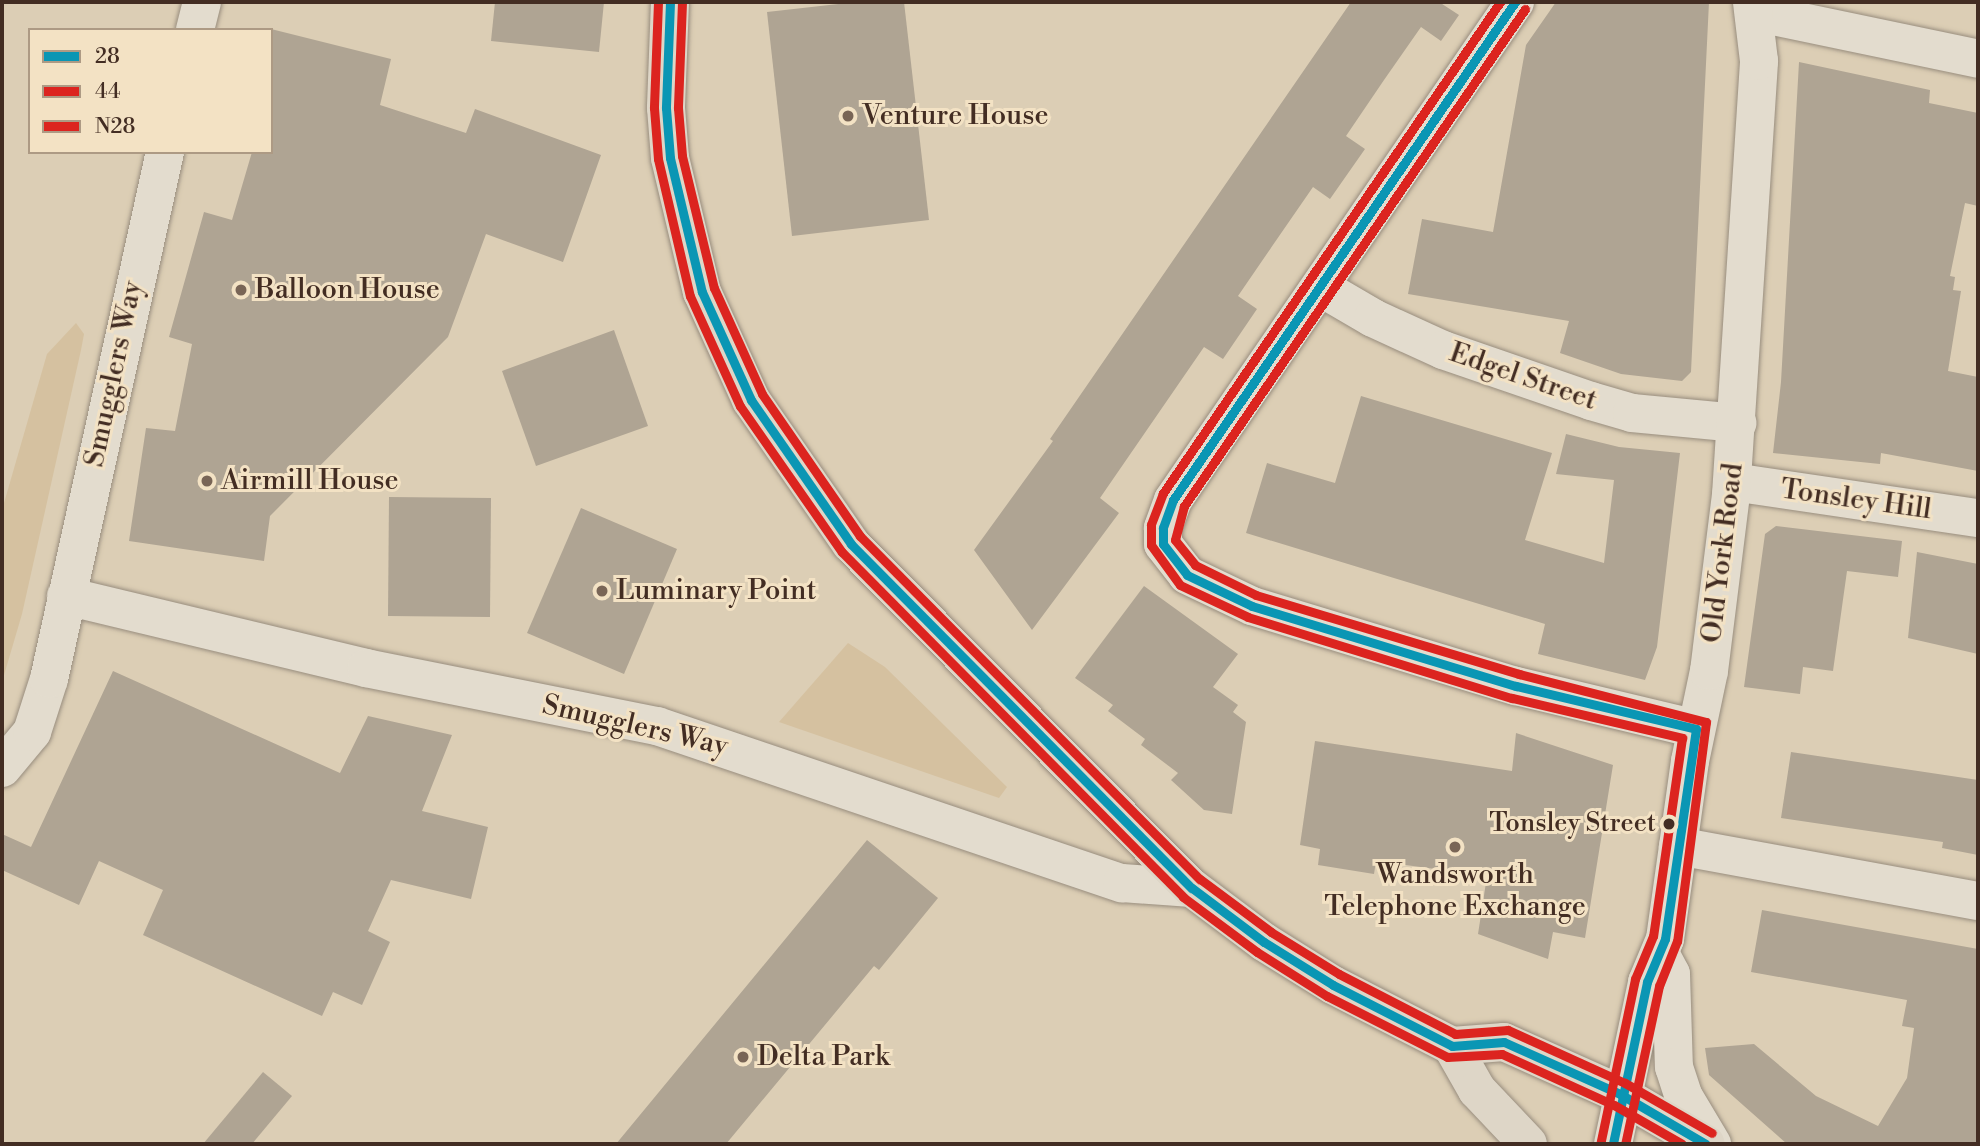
<!DOCTYPE html>
<html>
<head>
<meta charset="utf-8">
<style>
  body { margin:0 }
  #map { position:relative; width:1980px; height:1146px; overflow:hidden; background:#dcceb5; font-family:"Libre Bodoni",serif }
  div>[style] { position:absolute }
  .green>* { inset:0; background:#d5c1a0 }
  .building>* { inset:0; background:#afa493 }
  .roads { filter:drop-shadow(0 0 2px #988d7e) drop-shadow(0 0 2px #988d7e) }
  .minor>* { height:38px; margin:-19px; padding:0 19px; transform-origin:19px; border-radius:19px; background:#e3dcce }
  .highway>* { height:38px; margin:-19px; padding:0 19px; transform-origin:19px; border-radius:19px; background:#ded6c7 }
  .bus-1>* { height:9px; margin:-4.5px; padding:0 4.5px; transform-origin:4.5px; border-radius:4.5px; background:#0a96b4 }
  .bus-2>* { height:9px; margin:-4.5px; padding:0 4.5px; transform-origin:4.5px; border-radius:4.5px; background:#dc241f }
  .bus-3>* { height:9px; margin:-4.5px; padding:0 4.5px; transform-origin:4.5px; border-radius:4.5px; background:#dc241f }
  .dots>* { width:19px; height:19px; translate:-50% -50%; box-sizing:border-box; border:4px solid #f3e2c4; border-radius:50% }
  span { translate:-50% -50%; white-space:nowrap; text-align:center; line-height:1.15; -webkit-text-stroke:6px #f3e2c4; paint-order:stroke }
  .bus-label { font-size:26px; color:#432d23 }
  .right { translate:-100% -50%; text-align:right }
  .poi-label { font-size:28px; color:#432d23 }
  .left { translate:0 -50%; text-align:left }
  .street-label { font-size:28px; color:#432d23 }
  .frame { position:absolute; inset:0; border:4px solid #432d23; pointer-events:none }
  .legend { position:absolute; left:28px; top:28px; width:245px; height:126px; box-sizing:border-box; background:#f3e2c4; border:2px solid #ad9a84; margin:0; padding:9px 12px; list-style:none; font-size:21px; color:#432d23 }
  .legend li { display:flex; align-items:center; gap:14px; height:35px }
  .legend b { width:35px; border:2px solid #ad9a84 }
</style>
</head>
<body>
<div id="map">
  <div class="green">
    <div style="clip-path:polygon(76px 323px,84px 334px,81px 350px,22px 614px,2px 682px,2px 510px,47px 354px)"></div>
    <div style="clip-path:polygon(848px 643px,885px 667px,1007px 787px,999px 798px,779px 722px)"></div>
  </div>
  <div class="building">
    <div style="clip-path:polygon(495px 2px,604px 2px,599px 52px,491px 41px)"></div>
    <div style="clip-path:polygon(856px 2px,904px 2px,929px 220px,792px 236px,767px 12px)"></div>
    <div style="clip-path:polygon(1351px 2px,1439px 2px,1459px 15px,1441px 41px,1421px 27px,1384px 80px,1346px 136px,1365px 149px,1330px 199px,1313px 187px,1275px 242px,1238px 296px,1257px 309px,1223px 359px,1204px 347px,1100px 498px,1119px 513px,1032px 630px,974px 550px,1053px 441px,1050px 439px)"></div>
    <div style="clip-path:polygon(1556px 2px,1709px 2px,1691px 372px,1682px 381px,1621px 374px,1560px 353px,1569px 321px,1408px 294px,1422px 219px,1493px 232px,1526px 45px)"></div>
    <div style="clip-path:polygon(271px 29px,391px 59px,380px 105px,466px 133px,475px 109px,601px 155px,563px 262px,486px 234px,448px 337px,270px 516px,264px 561px,129px 541px,146px 428px,175px 431px,192px 344px,169px 337px,204px 212px,232px 220px,252px 152px,271px 152px)"></div>
    <div style="clip-path:polygon(1799px 62px,1930px 90px,1929px 103px,1978px 113px,1978px 206px,1965px 203px,1950px 276px,1955px 277px,1953px 290px,1961px 291px,1948px 371px,1978px 377px,1978px 471px,1881px 453px,1880px 464px,1773px 453px,1781px 382px)"></div>
    <div style="clip-path:polygon(614px 330px,648px 426px,536px 466px,502px 371px)"></div>
    <div style="clip-path:polygon(1361px 396px,1552px 453px,1525px 540px,1604px 563px,1614px 480px,1556px 474px,1566px 434px,1619px 447px,1680px 453px,1657px 647px,1645px 680px,1538px 654px,1545px 624px,1246px 533px,1267px 463px,1335px 483px)"></div>
    <div style="clip-path:polygon(389px 497px,491px 498px,490px 617px,388px 616px)"></div>
    <div style="clip-path:polygon(581px 508px,677px 549px,624px 674px,527px 633px)"></div>
    <div style="clip-path:polygon(1776px 526px,1902px 541px,1898px 577px,1847px 571px,1833px 671px,1803px 667px,1800px 694px,1744px 687px,1765px 534px)"></div>
    <div style="clip-path:polygon(1917px 552px,1978px 564px,1978px 654px,1908px 638px)"></div>
    <div style="clip-path:polygon(1144px 586px,1238px 654px,1213px 687px,1238px 705px,1233px 712px,1246px 722px,1232px 814px,1204px 810px,1171px 780px,1178px 773px,1141px 745px,1145px 739px,1108px 711px,1113px 705px,1075px 678px)"></div>
    <div style="clip-path:polygon(113px 671px,340px 773px,368px 716px,452px 735px,422px 811px,488px 827px,471px 899px,391px 880px,368px 931px,390px 942px,362px 1005px,333px 992px,322px 1016px,143px 935px,163px 890px,99px 861px,79px 905px,2px 870px,2px 834px,31px 847px)"></div>
    <div style="clip-path:polygon(1516px 733px,1613px 765px,1585px 938px,1553px 932px,1548px 959px,1478px 934px,1487px 876px,1376px 861px,1374px 874px,1318px 865px,1320px 849px,1300px 845px,1315px 741px,1512px 771px)"></div>
    <div style="clip-path:polygon(1791px 752px,1978px 780px,1978px 855px,1942px 848px,1943px 842px,1781px 818px)"></div>
    <div style="clip-path:polygon(867px 840px,938px 898px,879px 970px,874px 966px,726px 1144px,616px 1144px)"></div>
    <div style="clip-path:polygon(1762px 910px,1978px 949px,1978px 1144px,1787px 1144px,1709px 1075px,1705px 1048px,1754px 1044px,1816px 1096px,1878px 1126px,1907px 1078px,1914px 1028px,1902px 1026px,1907px 1000px,1751px 972px)"></div>
    <div style="clip-path:polygon(263px 1072px,292px 1096px,252px 1144px,203px 1144px)"></div>
  </div>
  <div class="roads">
    <div class="minor">
      <div style="left:1515px;top:2px;width:604px;rotate:124.48deg"></div>
      <div style="left:1173px;top:500px;width:30px;rotate:110deg"></div>
      <div style="left:1163px;top:528px;width:16px;rotate:90deg"></div>
      <div style="left:1163px;top:544px;width:39px;rotate:52deg"></div>
      <div style="left:1187px;top:575px;width:72px;rotate:25.5deg"></div>
      <div style="left:1252px;top:606px;width:276px;rotate:16.9deg"></div>
      <div style="left:1516px;top:686px;width:185px;rotate:13.4deg"></div>
      <div style="left:1754px;top:12px;width:229px;rotate:11.8deg"></div>
      <div style="left:195px;top:30px;width:29px;rotate:-76deg"></div>
      <div style="left:1320px;top:287px;width:61px;rotate:30.3deg"></div>
      <div style="left:1373px;top:318px;width:77px;rotate:24.6deg"></div>
      <div style="left:1443px;top:350px;width:157px;rotate:19deg"></div>
      <div style="left:1591px;top:401px;width:43px;rotate:16.3deg"></div>
      <div style="left:1632px;top:413px;width:106px;rotate:5.4deg"></div>
      <div style="left:1733px;top:482px;width:248px;rotate:8.4deg"></div>
      <div style="left:66px;top:596px;width:309px;rotate:13.5deg"></div>
      <div style="left:366px;top:668px;width:297px;rotate:11.3deg"></div>
      <div style="left:657px;top:726px;width:491px;rotate:18.7deg"></div>
      <div style="left:1122px;top:883px;width:70px;rotate:4.1deg"></div>
      <div style="left:2px;top:768px;width:47px;rotate:-50.2deg"></div>
      <div style="left:32px;top:732px;width:56px;rotate:-72.2deg"></div>
      <div style="left:49px;top:679px;width:540px;rotate:-77.59deg"></div>
      <div style="left:1678px;top:846px;width:305px;rotate:10.4deg"></div>
      <div style="left:1663px;top:959px;width:17px;rotate:62deg"></div>
      <div style="left:1671px;top:974px;width:93px;rotate:88.2deg"></div>
      <div style="left:1674px;top:1067px;width:32px;rotate:72deg"></div>
      <div style="left:1684px;top:1097px;width:55px;rotate:59.2deg"></div>
      <div style="left:1613px;top:1144px;width:166px;rotate:-78.1deg"></div>
      <div style="left:1647px;top:982px;width:47px;rotate:-67.3deg"></div>
      <div style="left:1665px;top:939px;width:180px;rotate:-82deg"></div>
      <div style="left:1690px;top:761px;width:92px;rotate:-78.1deg"></div>
      <div style="left:1709px;top:671px;width:177px;rotate:-82.9deg"></div>
      <div style="left:1731px;top:495px;width:435px;rotate:-86.3deg"></div>
      <div style="left:1759px;top:61px;width:59px;rotate:-96.8deg"></div>
    </div>
    <div class="highway">
      <div style="left:670px;top:2px;width:106px;rotate:92.2deg"></div>
      <div style="left:666px;top:108px;width:50px;rotate:85.4deg"></div>
      <div style="left:670px;top:158px;width:138px;rotate:76.6deg"></div>
      <div style="left:702px;top:292px;width:119px;rotate:65.6deg"></div>
      <div style="left:751px;top:400px;width:175px;rotate:55.2deg"></div>
      <div style="left:851px;top:544px;width:484px;rotate:45.3deg"></div>
      <div style="left:1192px;top:888px;width:90px;rotate:36.9deg"></div>
      <div style="left:1264px;top:942px;width:81px;rotate:31.9deg"></div>
      <div style="left:1333px;top:985px;width:134px;rotate:27.1deg"></div>
      <div style="left:1452px;top:1046px;width:52px;rotate:-4.4deg"></div>
      <div style="left:1504px;top:1042px;width:127px;rotate:24.1deg"></div>
      <div style="left:1620px;top:1094px;width:99px;rotate:30.2deg"></div>
      <div style="left:1452px;top:1046px;width:51px;rotate:60.4deg"></div>
      <div style="left:1477px;top:1090px;width:74px;rotate:46.6deg"></div>
    </div>
  </div>
  <div class="bus-1">
    <div style="left:670px;top:2px;width:106px;rotate:92.2deg"></div>
    <div style="left:666px;top:108px;width:50px;rotate:85.4deg"></div>
    <div style="left:670px;top:158px;width:138px;rotate:76.6deg"></div>
    <div style="left:702px;top:292px;width:119px;rotate:65.6deg"></div>
    <div style="left:751px;top:400px;width:175px;rotate:55.2deg"></div>
    <div style="left:851px;top:544px;width:484px;rotate:45.3deg"></div>
    <div style="left:1192px;top:888px;width:90px;rotate:36.9deg"></div>
    <div style="left:1264px;top:942px;width:81px;rotate:31.9deg"></div>
    <div style="left:1333px;top:985px;width:134px;rotate:27.1deg"></div>
    <div style="left:1452px;top:1046px;width:52px;rotate:-4.4deg"></div>
    <div style="left:1504px;top:1042px;width:127px;rotate:24.1deg"></div>
    <div style="left:1620px;top:1094px;width:99px;rotate:30.2deg"></div>
    <div style="left:1515px;top:2px;width:604px;rotate:124.48deg"></div>
    <div style="left:1173px;top:500px;width:30px;rotate:110deg"></div>
    <div style="left:1163px;top:528px;width:16px;rotate:90deg"></div>
    <div style="left:1163px;top:544px;width:39px;rotate:52deg"></div>
    <div style="left:1187px;top:575px;width:72px;rotate:25.5deg"></div>
    <div style="left:1252px;top:606px;width:276px;rotate:16.9deg"></div>
    <div style="left:1516px;top:686px;width:185px;rotate:13.4deg"></div>
    <div style="left:1696px;top:729px;width:212px;rotate:98.4deg"></div>
    <div style="left:1665px;top:939px;width:47px;rotate:112.7deg"></div>
    <div style="left:1647px;top:982px;width:166px;rotate:101.9deg"></div>
  </div>
  <div class="bus-2">
    <div style="left:658px;top:2px;width:106px;rotate:92.2deg"></div>
    <div style="left:654px;top:108px;width:51px;rotate:85.5deg"></div>
    <div style="left:658px;top:159px;width:141px;rotate:76.9deg"></div>
    <div style="left:690px;top:296px;width:121px;rotate:65.6deg"></div>
    <div style="left:740px;top:406px;width:178px;rotate:55.1deg"></div>
    <div style="left:842px;top:552px;width:485px;rotate:45.3deg"></div>
    <div style="left:1183px;top:897px;width:92px;rotate:36.6deg"></div>
    <div style="left:1257px;top:952px;width:83px;rotate:32.2deg"></div>
    <div style="left:1327px;top:996px;width:135px;rotate:26.9deg"></div>
    <div style="left:1447px;top:1057px;width:55px;rotate:-3.1deg"></div>
    <div style="left:1502px;top:1054px;width:123px;rotate:24.5deg"></div>
    <div style="left:1614px;top:1105px;width:78px;rotate:29.8deg"></div>
    <div style="left:1500px;top:2px;width:596px;rotate:124.46deg"></div>
    <div style="left:1163px;top:493px;width:34px;rotate:111deg"></div>
    <div style="left:1151px;top:525px;width:20px;rotate:90deg"></div>
    <div style="left:1151px;top:545px;width:49px;rotate:54.1deg"></div>
    <div style="left:1180px;top:585px;width:75px;rotate:25.2deg"></div>
    <div style="left:1248px;top:617px;width:276px;rotate:17.1deg"></div>
    <div style="left:1512px;top:698px;width:175px;rotate:13.2deg"></div>
    <div style="left:1682px;top:738px;width:200px;rotate:98.3deg"></div>
    <div style="left:1653px;top:936px;width:47px;rotate:112.7deg"></div>
    <div style="left:1635px;top:979px;width:166px;rotate:101.9deg"></div>
  </div>
  <div class="bus-3">
    <div style="left:682px;top:2px;width:106px;rotate:92.2deg"></div>
    <div style="left:678px;top:108px;width:48px;rotate:85.2deg"></div>
    <div style="left:682px;top:156px;width:136px;rotate:76.4deg"></div>
    <div style="left:714px;top:288px;width:116px;rotate:65.6deg"></div>
    <div style="left:762px;top:394px;width:173px;rotate:55.4deg"></div>
    <div style="left:860px;top:536px;width:483px;rotate:45.3deg"></div>
    <div style="left:1200px;top:879px;width:89px;rotate:36.7deg"></div>
    <div style="left:1271px;top:932px;width:80px;rotate:31.7deg"></div>
    <div style="left:1339px;top:974px;width:131px;rotate:27.3deg"></div>
    <div style="left:1455px;top:1034px;width:53px;rotate:-4.3deg"></div>
    <div style="left:1508px;top:1030px;width:128px;rotate:24.4deg"></div>
    <div style="left:1625px;top:1083px;width:100px;rotate:29.9deg"></div>
    <div style="left:1525px;top:9px;width:603px;rotate:124.45deg"></div>
    <div style="left:1184px;top:506px;width:35px;rotate:105deg"></div>
    <div style="left:1175px;top:540px;width:32px;rotate:51deg"></div>
    <div style="left:1195px;top:565px;width:68px;rotate:26.2deg"></div>
    <div style="left:1256px;top:595px;width:275px;rotate:16.7deg"></div>
    <div style="left:1519px;top:674px;width:193px;rotate:14.4deg"></div>
    <div style="left:1706px;top:722px;width:221px;rotate:97.5deg"></div>
    <div style="left:1677px;top:941px;width:48px;rotate:111.8deg"></div>
    <div style="left:1659px;top:986px;width:162px;rotate:102.1deg"></div>
  </div>
  <div class="dots">
    <div style="left:848px;top:116px;background:#796556"></div>
    <div style="left:241px;top:290px;background:#796556"></div>
    <div style="left:207px;top:481px;background:#796556"></div>
    <div style="left:602px;top:591px;background:#796556"></div>
    <div style="left:1669px;top:824px;background:#432d23"></div>
    <div style="left:1455px;top:847px;background:#796556"></div>
    <div style="left:743px;top:1057px;background:#796556"></div>
  </div>
  <div class="bus-label">
    <span class="right" style="left:1656px;top:824px">Tonsley Street</span>
  </div>
  <div class="poi-label">
    <span class="left" style="left:862px;top:116px">Venture House</span>
    <span class="left" style="left:255px;top:290px">Balloon House</span>
    <span class="left" style="left:221px;top:481px">Airmill House</span>
    <span class="left" style="left:616px;top:591px">Luminary Point</span>
    <span style="left:1455px;top:891px">Wandsworth<br>Telephone Exchange</span>
    <span class="left" style="left:757px;top:1057px">Delta Park</span>
  </div>
  <div class="street-label">
    <span style="left:114px;top:374px;rotate:-78deg">Smugglers Way</span>
    <span style="left:1523px;top:377px;rotate:19deg">Edgel Street</span>
    <span style="left:1856px;top:500px;rotate:8deg">Tonsley Hill</span>
    <span style="left:1723px;top:553px;rotate:-83deg">Old York Road</span>
    <span style="left:635px;top:726px;rotate:13deg">Smugglers Way</span>
  </div>
  <div class="frame"></div>
  <ul class="legend">
  <li><b style="height:9px;background:#0a96b4"></b>28</li>
  <li><b style="height:9px;background:#dc241f"></b>44</li>
  <li><b style="height:9px;background:#dc241f"></b>N28</li>
  </ul>
</div>
</body>
</html>
